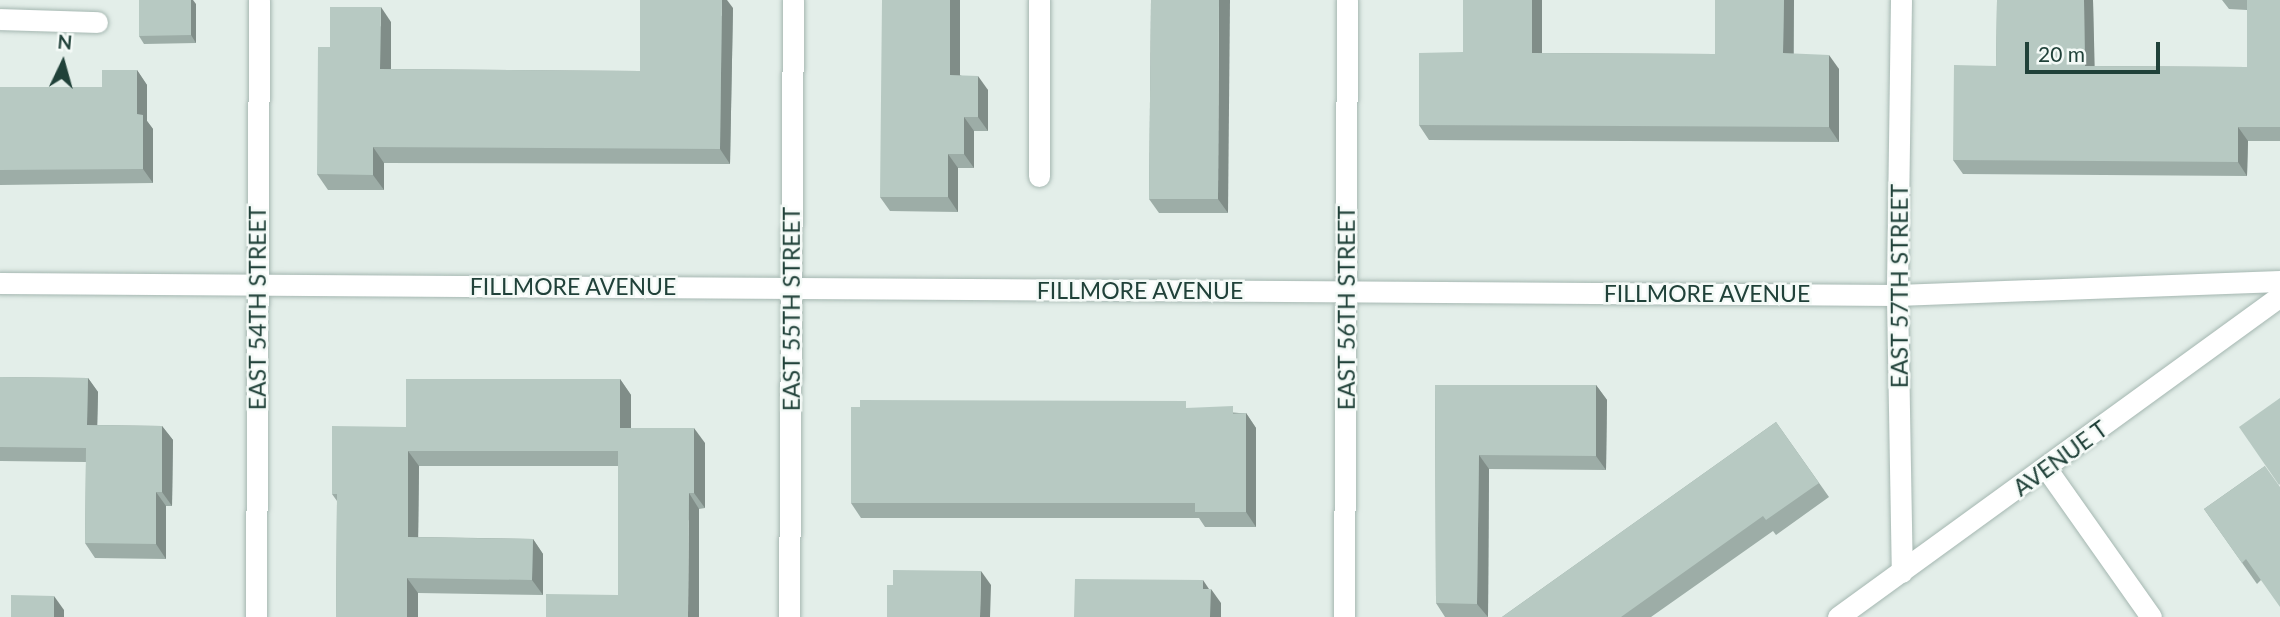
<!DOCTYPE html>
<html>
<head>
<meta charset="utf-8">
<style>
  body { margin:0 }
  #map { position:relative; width:2280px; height:617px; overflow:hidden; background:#e3eee9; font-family:Lato,sans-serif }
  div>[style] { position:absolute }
  .roads { filter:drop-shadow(0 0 2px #a5b7b1) drop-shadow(0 0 2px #a5b7b1) }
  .service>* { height:21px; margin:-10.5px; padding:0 10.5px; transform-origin:10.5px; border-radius:10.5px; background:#fff }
  .minor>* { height:21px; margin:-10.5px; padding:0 10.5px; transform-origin:10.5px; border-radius:10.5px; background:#fff }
  .secondary>* { height:21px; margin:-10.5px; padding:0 10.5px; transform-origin:10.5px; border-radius:10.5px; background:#fff }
  .wall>* { inset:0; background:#9dada7 }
  .shaded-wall>* { inset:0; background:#808d88 }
  .building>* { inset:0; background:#b7c9c2 }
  span { translate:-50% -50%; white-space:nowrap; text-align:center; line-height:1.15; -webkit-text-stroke:5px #f4faf7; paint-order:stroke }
  .street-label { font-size:23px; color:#204139 }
  .north { position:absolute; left:28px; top:28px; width:70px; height:70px; -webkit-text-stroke:5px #f4faf7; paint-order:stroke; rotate:5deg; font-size:19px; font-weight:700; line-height:28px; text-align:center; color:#204139 }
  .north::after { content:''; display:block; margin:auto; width:24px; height:32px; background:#204139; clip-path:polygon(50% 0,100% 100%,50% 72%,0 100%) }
  .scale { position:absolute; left:2025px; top:42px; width:135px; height:32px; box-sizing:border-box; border:4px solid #204139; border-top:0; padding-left:9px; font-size:21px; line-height:24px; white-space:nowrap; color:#204139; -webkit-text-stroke:5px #f4faf7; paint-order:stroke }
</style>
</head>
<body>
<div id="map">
  <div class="roads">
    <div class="service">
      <div style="left:1039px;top:0;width:176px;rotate:90deg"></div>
      <div style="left:0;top:19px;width:97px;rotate:1.8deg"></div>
    </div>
    <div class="minor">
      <div style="left:1901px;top:0;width:295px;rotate:90.8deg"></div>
      <div style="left:1897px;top:295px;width:277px;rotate:89deg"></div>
      <div style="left:0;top:283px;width:1897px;rotate:0.36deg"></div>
      <div style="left:1897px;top:295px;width:383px;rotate:-2.1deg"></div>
      <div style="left:2046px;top:468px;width:182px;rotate:54.8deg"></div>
      <div style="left:256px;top:617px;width:617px;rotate:-89.72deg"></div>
      <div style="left:789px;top:617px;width:617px;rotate:-89.63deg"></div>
      <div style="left:1344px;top:617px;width:617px;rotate:-89.72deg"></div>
    </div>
    <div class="secondary">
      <div style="left:1838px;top:617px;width:546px;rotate:-35.99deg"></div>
    </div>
  </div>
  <div class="wall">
    <div style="clip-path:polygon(960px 0,960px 75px,988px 90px,988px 131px,974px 131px,974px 168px,958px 168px,958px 212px,890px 211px,880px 197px)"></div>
    <div style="clip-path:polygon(1151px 0,1228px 213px,1159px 213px,1149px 199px)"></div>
    <div style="clip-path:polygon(1715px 0,1794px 0,1794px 54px,1839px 69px,1839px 142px,1429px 140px,1419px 125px,1542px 53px,1715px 54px)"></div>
    <div style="clip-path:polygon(1997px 0,2093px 0,2094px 66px,2247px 67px,2247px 10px,2229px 9px,2222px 0,2280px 0,2280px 141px,2248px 141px,2247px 176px,1963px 174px,1953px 160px,1996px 66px)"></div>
    <div style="clip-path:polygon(196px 4px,196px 43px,144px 44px,139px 36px)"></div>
    <div style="clip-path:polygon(733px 8px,730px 164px,384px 163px,384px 190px,328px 190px,317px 174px,330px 47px,391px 22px,391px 69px,640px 71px)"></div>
    <div style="clip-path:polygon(137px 70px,147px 85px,147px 121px,153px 129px,153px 183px,0 185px,0 87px,102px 87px)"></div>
    <div style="clip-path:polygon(0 377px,88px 378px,98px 392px,97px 425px,162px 426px,173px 440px,172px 506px,166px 506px,166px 559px,95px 558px,85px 543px,86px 462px,0 461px)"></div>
    <div style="clip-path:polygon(620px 379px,631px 395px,631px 428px,705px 443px,705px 508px,699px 509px,618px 595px,618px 466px,419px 466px,418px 537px,533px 539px,543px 554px,543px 595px,418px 593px,418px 617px,336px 617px,337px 501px,332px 494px,406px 427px)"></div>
    <div style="clip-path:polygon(1435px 385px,1596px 385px,1607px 400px,1606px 470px,1489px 469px,1488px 617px,1445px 617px,1436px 603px)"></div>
    <div style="clip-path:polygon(1191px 408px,1239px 413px,1246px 413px,1256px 428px,1256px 527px,1205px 527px,1199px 518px,861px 518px,851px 503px)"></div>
    <div style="clip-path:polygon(1776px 422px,1829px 497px,1776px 535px,1773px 531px,1651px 617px,1502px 617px)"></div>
    <div style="clip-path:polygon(2265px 466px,2261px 580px,2257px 584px,2204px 509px)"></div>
  </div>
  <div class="shaded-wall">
    <div style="clip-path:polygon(191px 0,193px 0,196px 4px,196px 43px,191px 35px)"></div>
    <div style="clip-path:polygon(722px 0,727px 0,733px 8px,730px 164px,720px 149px)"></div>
    <div style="clip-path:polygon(950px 0,960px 0,960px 90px,950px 75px)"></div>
    <div style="clip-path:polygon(1219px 0,1230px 0,1228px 213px,1218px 199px)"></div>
    <div style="clip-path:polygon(1532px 0,1542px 0,1542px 67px,1532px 53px)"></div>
    <div style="clip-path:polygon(1784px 0,1794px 0,1793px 68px,1783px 53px)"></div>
    <div style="clip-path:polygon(2084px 0,2093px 0,2095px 80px,2085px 66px)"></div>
    <div style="clip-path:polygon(381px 7px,391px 22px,391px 85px,380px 69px)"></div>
    <div style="clip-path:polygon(1829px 55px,1839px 69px,1839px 142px,1829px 127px)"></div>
    <div style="clip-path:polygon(137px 70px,147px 85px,147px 121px,153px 129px,153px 183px,143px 169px,137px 114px)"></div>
    <div style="clip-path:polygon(978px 76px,988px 90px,988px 131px,978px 117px)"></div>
    <div style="clip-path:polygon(964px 117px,974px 131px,974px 168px,964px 154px)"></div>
    <div style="clip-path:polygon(2238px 127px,2248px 141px,2247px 176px,2238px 162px)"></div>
    <div style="clip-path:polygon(373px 147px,384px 163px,384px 190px,373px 175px)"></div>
    <div style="clip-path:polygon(948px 154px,958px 168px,958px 212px,948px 197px)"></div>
    <div style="clip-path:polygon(88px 378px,98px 392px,97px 439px,87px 425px)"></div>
    <div style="clip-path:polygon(620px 379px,631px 395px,631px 443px,620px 428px)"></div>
    <div style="clip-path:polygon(1596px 385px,1607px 400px,1606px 470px,1596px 456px)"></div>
    <div style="clip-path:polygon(1246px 413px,1256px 428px,1256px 527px,1246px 512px)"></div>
    <div style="clip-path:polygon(162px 426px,173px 440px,172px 506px,162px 492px)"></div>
    <div style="clip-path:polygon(694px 428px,705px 443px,705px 508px,694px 493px)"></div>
    <div style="clip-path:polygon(408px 451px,419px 466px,418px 552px,408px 537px)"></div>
    <div style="clip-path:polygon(1479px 455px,1489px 469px,1488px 617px,1477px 604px)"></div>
    <div style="clip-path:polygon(156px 492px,166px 506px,166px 559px,156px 544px)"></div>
    <div style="clip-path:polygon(689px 493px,699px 509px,699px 617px,688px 617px)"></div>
    <div style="clip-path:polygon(533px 539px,543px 554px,543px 595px,532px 580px)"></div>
    <div style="clip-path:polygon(981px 571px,991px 585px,990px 617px,980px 617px)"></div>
    <div style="clip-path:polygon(407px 578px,418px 593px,418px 617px,407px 617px)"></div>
    <div style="clip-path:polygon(1203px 580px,1211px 592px,1211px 589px,1221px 603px,1221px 617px,1210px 617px,1203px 589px)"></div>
    <div style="clip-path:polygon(54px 596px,64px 610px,64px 617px,54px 617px)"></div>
  </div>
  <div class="building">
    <div style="clip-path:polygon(139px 0,191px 0,191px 35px,139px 36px)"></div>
    <div style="clip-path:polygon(640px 0,722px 0,720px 149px,373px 147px,373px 175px,317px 174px,318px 47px,330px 47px,330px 7px,381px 7px,380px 69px,640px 71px)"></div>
    <div style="clip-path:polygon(882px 0,950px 0,950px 75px,978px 76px,978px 117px,964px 117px,964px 154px,948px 154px,948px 197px,880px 197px)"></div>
    <div style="clip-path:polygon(1151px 0,1219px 0,1218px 199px,1149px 199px)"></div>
    <div style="clip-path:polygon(1463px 0,1532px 0,1532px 53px,1715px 54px,1715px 0,1784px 0,1783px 53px,1829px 55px,1829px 127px,1419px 125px,1419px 53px,1463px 52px)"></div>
    <div style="clip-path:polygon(1997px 0,2084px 0,2085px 66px,2247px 67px,2247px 0,2280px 0,2280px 127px,2238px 127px,2238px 162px,1953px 160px,1954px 65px,1996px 66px)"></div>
    <div style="clip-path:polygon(102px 70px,137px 70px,137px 114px,143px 115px,143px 169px,0 170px,0 87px,102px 87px)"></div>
    <div style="clip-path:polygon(0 377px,88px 378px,87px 425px,162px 426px,162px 492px,156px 492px,156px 544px,85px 543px,86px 448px,0 447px)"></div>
    <div style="clip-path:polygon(406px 379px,620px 379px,620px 428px,694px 428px,694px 493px,689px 493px,688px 617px,546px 617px,546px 594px,618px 595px,618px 451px,408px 451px,408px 537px,533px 539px,532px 580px,407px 578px,407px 617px,336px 617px,337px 494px,332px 494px,332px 426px,406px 427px)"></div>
    <div style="clip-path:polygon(1435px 385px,1596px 385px,1596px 456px,1479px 455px,1477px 604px,1436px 603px)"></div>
    <div style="clip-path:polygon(2280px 398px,2280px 484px,2279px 485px,2239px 427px)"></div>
    <div style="clip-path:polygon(860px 400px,1186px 401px,1186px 408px,1233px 406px,1233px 414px,1246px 413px,1246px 512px,1195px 512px,1195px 503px,851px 503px,851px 407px,860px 407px)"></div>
    <div style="clip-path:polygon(1776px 422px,1819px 483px,1766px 520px,1763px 516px,1621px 617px,1502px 617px)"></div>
    <div style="clip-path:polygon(2265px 466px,2280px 487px,2280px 607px,2246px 559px,2242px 563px,2204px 509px)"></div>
    <div style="clip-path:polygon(893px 570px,981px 571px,980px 617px,887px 617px,887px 585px,893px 585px)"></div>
    <div style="clip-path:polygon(1075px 579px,1203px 580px,1203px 589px,1211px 589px,1210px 617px,1074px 617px)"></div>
    <div style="clip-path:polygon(11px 595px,54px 596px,54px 617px,11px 617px)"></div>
  </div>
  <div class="street-label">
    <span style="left:573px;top:286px">FILLMORE AVENUE</span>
    <span style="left:1899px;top:286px;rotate:-90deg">EAST 57TH STREET</span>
    <span style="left:1140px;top:290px">FILLMORE AVENUE</span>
    <span style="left:1707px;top:293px">FILLMORE AVENUE</span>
    <span style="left:257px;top:308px;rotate:-90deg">EAST 54TH STREET</span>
    <span style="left:1346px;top:308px;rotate:-90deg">EAST 56TH STREET</span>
    <span style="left:791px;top:309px;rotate:-90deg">EAST 55TH STREET</span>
    <span style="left:2060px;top:458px;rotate:-36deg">AVENUE T</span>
  </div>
  <div class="north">N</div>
  <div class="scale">20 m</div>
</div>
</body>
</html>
